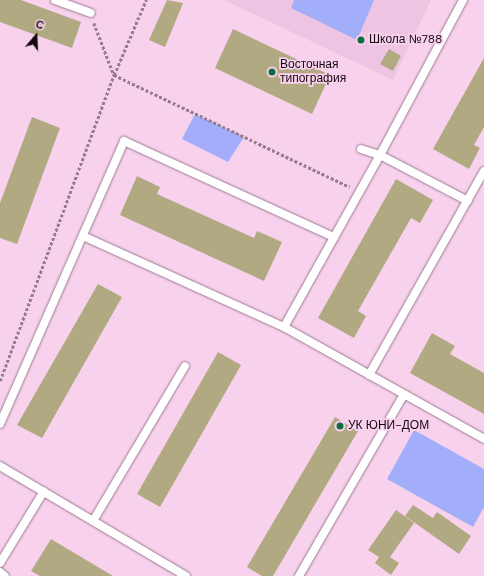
<!DOCTYPE html>
<html>
<head>
<meta charset="utf-8">
<style>
  body { margin:0 }
  #map { position:relative; width:484px; height:576px; overflow:hidden; background:#f8d2ec; font-family:"DM Sans",sans-serif }
  div>[style] { position:absolute }
  .built>* { inset:0; background:#efc3e2 }
  .green>* { inset:0; background:#a3aefb }
  .building>* { inset:0; background:#b1a982 }
  .path>* { height:2.5px; margin-top:-1.25px; transform-origin:0; background:repeating-linear-gradient(90deg,#977c8e 0 3px,transparent 0 5px) }
  .roads { filter:drop-shadow(0 0 1px #9c7a92) drop-shadow(0 0 1px #9c7a92) }
  .service>* { height:8px; margin:-4px; padding:0 4px; transform-origin:4px; border-radius:4px; background:#fff }
  .dots>* { width:11px; height:11px; translate:-50% -50%; box-sizing:border-box; border:2px solid #f8d2ec; border-radius:50% }
  span { translate:-50% -50%; white-space:nowrap; text-align:center; line-height:1.15; -webkit-text-stroke:3.5px #f8d2ec; paint-order:stroke }
  .poi-label { font-size:12px; color:#150911 }
  .left { translate:0 -50%; text-align:left }
  .north { position:absolute; left:16px; top:16px; width:40px; height:40px; -webkit-text-stroke:3px #f8d2ec; paint-order:stroke; rotate:19deg; font-size:11px; font-weight:700; line-height:16px; text-align:center; color:#150911 }
  .north::after { content:''; display:block; margin:auto; width:14px; height:18px; background:#150911; clip-path:polygon(50% 0,100% 100%,50% 72%,0 100%) }
</style>
</head>
<body>
<div id="map">
  <div class="built">
    <div style="clip-path:polygon(224px 0,431px 0,393px 80px)"></div>
  </div>
  <div class="green">
    <div style="clip-path:polygon(294px 0,374px 0,357px 40px,291px 8px)"></div>
    <div style="clip-path:polygon(195px 114px,244px 137px,228px 162px,182px 139px)"></div>
    <div style="clip-path:polygon(414px 430px,484px 469px,484px 507px,473px 527px,387px 479px)"></div>
  </div>
  <div class="building">
    <div style="clip-path:polygon(0 0,21px 0,81px 22px,72px 48px,0 22px)"></div>
    <div style="clip-path:polygon(167px 0,183px 3px,165px 47px,149px 40px)"></div>
    <div style="clip-path:polygon(233px 29px,330px 75px,312px 114px,215px 68px)"></div>
    <div style="clip-path:polygon(389px 49px,401px 56px,393px 71px,380px 64px)"></div>
    <div style="clip-path:polygon(484px 58px,484px 127px,474px 145px,480px 148px,469px 169px,433px 149px)"></div>
    <div style="clip-path:polygon(32px 117px,60px 128px,17px 244px,0 238px,0 203px)"></div>
    <div style="clip-path:polygon(137px 176px,160px 187px,157px 194px,254px 238px,257px 231px,282px 242px,264px 281px,120px 215px)"></div>
    <div style="clip-path:polygon(396px 179px,433px 200px,420px 223px,411px 218px,358px 311px,366px 316px,354px 338px,318px 318px)"></div>
    <div style="clip-path:polygon(98px 284px,122px 297px,42px 438px,17px 425px)"></div>
    <div style="clip-path:polygon(432px 333px,455px 346px,450px 354px,484px 373px,484px 414px,410px 373px)"></div>
    <div style="clip-path:polygon(218px 352px,241px 365px,160px 507px,137px 494px)"></div>
    <div style="clip-path:polygon(335px 417px,358px 431px,273px 576px,262px 576px,247px 567px)"></div>
    <div style="clip-path:polygon(413px 505px,433px 518px,437px 512px,471px 536px,459px 554px,405px 516px)"></div>
    <div style="clip-path:polygon(396px 510px,414px 523px,390px 557px,399px 563px,391px 575px,375px 563px,379px 557px,368px 550px)"></div>
    <div style="clip-path:polygon(51px 539px,113px 576px,40px 576px,31px 571px)"></div>
  </div>
  <div class="path">
    <div style="left:94px;top:23px;width:56px;rotate:69deg"></div>
    <div style="left:114px;top:75px;width:261px;rotate:25.4deg"></div>
    <div style="left:0;top:381px;width:327px;rotate:-69.6deg"></div>
    <div style="left:114px;top:75px;width:82px;rotate:-66.9deg"></div>
  </div>
  <div class="roads">
    <div class="service">
      <div style="left:55px;top:0;width:38px;rotate:20deg"></div>
      <div style="left:361px;top:149px;width:20px;rotate:18deg"></div>
      <div style="left:380px;top:155px;width:99px;rotate:27.6deg"></div>
      <div style="left:83px;top:236px;width:221px;rotate:24.4deg"></div>
      <div style="left:284px;top:327px;width:229px;rotate:29.2deg"></div>
      <div style="left:284px;top:327px;width:197px;rotate:-60.8deg"></div>
      <div style="left:380px;top:155px;width:176px;rotate:-61.8deg"></div>
      <div style="left:369px;top:375px;width:234px;rotate:-60.6deg"></div>
      <div style="left:0;top:424px;width:309px;rotate:-66.3deg"></div>
      <div style="left:124px;top:141px;width:231px;rotate:24.6deg"></div>
      <div style="left:0;top:466px;width:216px;rotate:30.6deg"></div>
      <div style="left:93px;top:521px;width:180px;rotate:-59.3deg"></div>
      <div style="left:0;top:563px;width:84px;rotate:-58.6deg"></div>
      <div style="left:0;top:572px;width:6px;rotate:39deg"></div>
      <div style="left:299px;top:576px;width:210px;rotate:-60deg"></div>
    </div>
  </div>
  <div class="dots">
    <div style="left:361px;top:40px;background:#0b6d43"></div>
    <div style="left:272px;top:72px;background:#0b6d43"></div>
    <div style="left:340px;top:426px;background:#0b6d43"></div>
  </div>
  <div class="poi-label">
    <span class="left" style="left:369px;top:40px">Школа №788</span>
    <span class="left" style="left:280px;top:72px">Восточная<br>типография</span>
    <span class="left" style="left:348px;top:426px">УК ЮНИ-ДОМ</span>
  </div>
  <div class="north">С</div>
</div>
</body>
</html>
